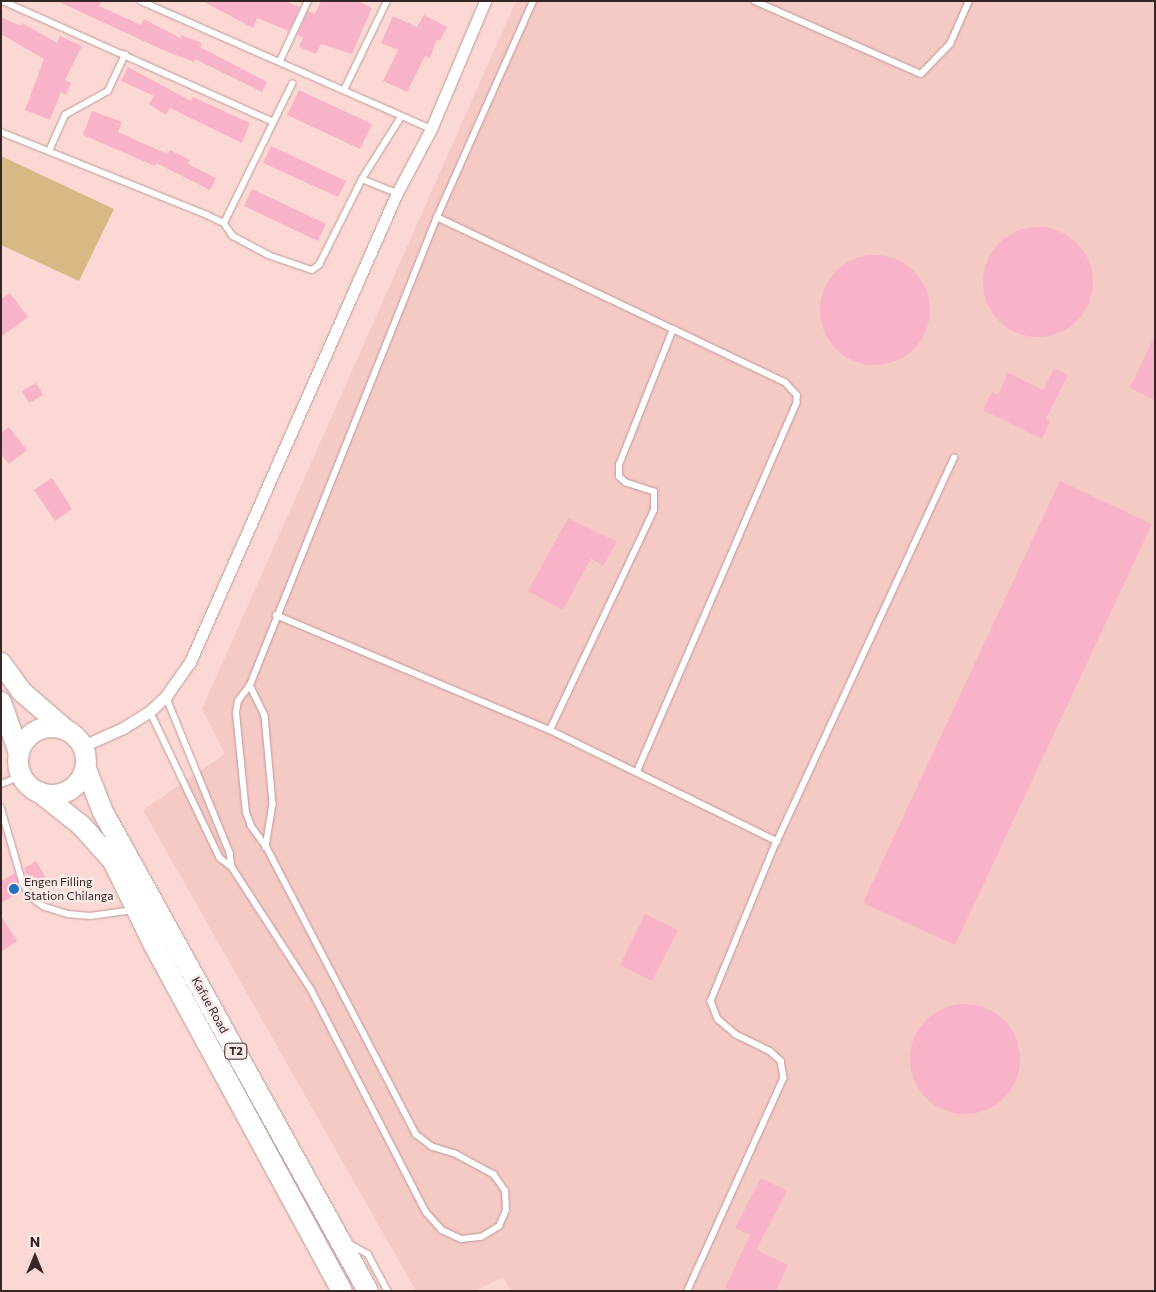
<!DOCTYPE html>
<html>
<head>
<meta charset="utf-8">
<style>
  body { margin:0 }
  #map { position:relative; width:1156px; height:1292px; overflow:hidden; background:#fcd8d4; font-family:Commissioner,sans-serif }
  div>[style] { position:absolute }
  .built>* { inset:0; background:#f5c9c4 }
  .green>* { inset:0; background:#d8b986 }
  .building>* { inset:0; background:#f9b3c8 }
  .round { border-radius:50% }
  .roads { filter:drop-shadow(0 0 1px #bc9a96) drop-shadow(0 0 1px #bc9a96) }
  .service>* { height:5.5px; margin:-2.75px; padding:0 2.75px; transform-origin:2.75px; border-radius:2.75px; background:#fff }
  .minor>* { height:11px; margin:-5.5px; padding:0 5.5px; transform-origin:5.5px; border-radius:5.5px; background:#fff }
  .trunk>* { height:20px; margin:-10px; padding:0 10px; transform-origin:10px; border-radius:10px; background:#fff }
  .trunk>.ring { margin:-10px; padding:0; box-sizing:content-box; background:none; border:20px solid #fff; border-radius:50% }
  .dots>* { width:14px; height:14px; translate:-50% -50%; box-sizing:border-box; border:2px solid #faebe9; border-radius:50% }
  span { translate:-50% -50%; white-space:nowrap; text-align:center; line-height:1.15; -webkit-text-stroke:4.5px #faebe9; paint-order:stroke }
  .shield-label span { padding:1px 4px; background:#faebe9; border:1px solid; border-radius:4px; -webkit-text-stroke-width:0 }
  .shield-label { font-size:11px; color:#352726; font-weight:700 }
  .poi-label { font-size:12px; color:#352726 }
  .left { translate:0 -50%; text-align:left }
  .street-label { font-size:12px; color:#352726 }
  .frame { position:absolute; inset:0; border:2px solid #352726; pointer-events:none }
  .north { position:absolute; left:10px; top:1232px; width:50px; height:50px; -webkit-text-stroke:4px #faebe9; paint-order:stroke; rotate:0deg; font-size:14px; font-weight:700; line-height:20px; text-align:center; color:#352726 }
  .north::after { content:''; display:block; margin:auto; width:18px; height:22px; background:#352726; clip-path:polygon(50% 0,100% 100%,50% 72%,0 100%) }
</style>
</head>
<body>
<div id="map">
  <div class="built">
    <div style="clip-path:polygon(516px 1px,1155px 1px,1155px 1291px,511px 1291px,503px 1277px,475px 1291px,416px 1291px,143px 810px,225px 754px,202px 709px)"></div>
  </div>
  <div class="green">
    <div style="clip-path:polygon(1px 156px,114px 209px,79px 281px,1px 245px)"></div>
  </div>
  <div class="building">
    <div style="clip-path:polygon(57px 1px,101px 1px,99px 6px,141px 25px,144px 19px,180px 38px,181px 35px,202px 43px,200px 47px,267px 82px,262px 92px,195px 59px,194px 62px,163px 50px)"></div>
    <div style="clip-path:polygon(202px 1px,285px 1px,300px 7px,289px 31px,257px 18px,253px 28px)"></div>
    <div style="clip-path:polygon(321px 1px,358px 1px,372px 8px,352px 54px,321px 44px,316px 54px,299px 47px,303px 37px,297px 35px,308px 11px,315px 14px)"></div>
    <div style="clip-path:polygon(424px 15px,447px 27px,440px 41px,437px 39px,430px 58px,425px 56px,407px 92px,383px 81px,398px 50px,381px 43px,393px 16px,417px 27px)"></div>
    <div style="clip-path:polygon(1px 17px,21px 26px,22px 23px,57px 43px,60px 36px,82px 46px,65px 80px,71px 83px,66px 95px,61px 92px,50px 120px,25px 110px,44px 59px,1px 34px)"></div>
    <div style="clip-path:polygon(128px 67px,191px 101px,193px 97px,250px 123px,242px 143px,170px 108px,166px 115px,149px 104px,154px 96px,121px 81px)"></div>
    <div style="clip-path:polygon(299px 90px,372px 124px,360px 149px,287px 115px)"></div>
    <div style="clip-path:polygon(92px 111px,122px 122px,118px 132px,167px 154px,170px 150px,190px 160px,188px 164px,216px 178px,210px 190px,156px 163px,155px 166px,83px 135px)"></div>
    <div style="clip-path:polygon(271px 146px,346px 181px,338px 197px,263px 163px)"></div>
    <div style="clip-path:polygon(252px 189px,326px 224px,318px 241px,244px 206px)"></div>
    <div class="round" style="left:983px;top:227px;width:110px;height:110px"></div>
    <div class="round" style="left:820px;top:255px;width:110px;height:110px"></div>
    <div style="clip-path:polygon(10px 293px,28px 317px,1px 337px,1px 299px)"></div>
    <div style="clip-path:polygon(1155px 335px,1155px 400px,1130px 388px)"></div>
    <div style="clip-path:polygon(1054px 368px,1068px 375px,1046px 419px,1050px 421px,1042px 439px,983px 410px,992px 392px,998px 395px,1008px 373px,1044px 390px)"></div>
    <div style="clip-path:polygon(36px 383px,43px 395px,29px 403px,22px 391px)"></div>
    <div style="clip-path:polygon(9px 427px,27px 450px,9px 464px,1px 454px,1px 433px)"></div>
    <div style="clip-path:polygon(52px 478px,72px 509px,55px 521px,34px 490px)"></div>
    <div style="clip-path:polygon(1060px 481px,1152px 524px,955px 945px,863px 903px)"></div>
    <div style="clip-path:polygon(568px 518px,617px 542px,603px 566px,591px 558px,563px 610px,528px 591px)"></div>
    <div style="clip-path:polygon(36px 861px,46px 878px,30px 886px,24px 868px)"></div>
    <div style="clip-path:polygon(15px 873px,22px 891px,1px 903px,1px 881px)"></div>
    <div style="clip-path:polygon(645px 914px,678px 930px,652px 981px,620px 965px)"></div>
    <div style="clip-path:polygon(1px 916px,17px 941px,1px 952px)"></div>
    <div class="round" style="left:910px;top:1004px;width:110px;height:110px"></div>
    <div style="clip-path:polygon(761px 1178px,787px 1191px,756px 1250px,788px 1265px,776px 1291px,732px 1291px,725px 1288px,750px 1235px,735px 1228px)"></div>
  </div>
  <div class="roads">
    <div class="service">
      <div style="left:3px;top:1px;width:296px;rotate:24.1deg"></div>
      <div style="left:141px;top:1px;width:317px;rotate:23.8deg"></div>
      <div style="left:755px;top:1px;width:181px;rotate:23.7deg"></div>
      <div style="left:921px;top:74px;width:42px;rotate:-46deg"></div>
      <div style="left:950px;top:44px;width:47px;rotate:-66.2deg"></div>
      <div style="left:280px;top:61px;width:66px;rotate:-65deg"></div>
      <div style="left:344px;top:90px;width:99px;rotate:-64.2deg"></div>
      <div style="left:1px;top:132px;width:222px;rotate:21.9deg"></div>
      <div style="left:207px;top:215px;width:19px;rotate:25deg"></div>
      <div style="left:224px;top:223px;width:16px;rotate:55deg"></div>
      <div style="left:233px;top:236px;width:40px;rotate:28deg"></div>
      <div style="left:268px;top:255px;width:46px;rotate:18.8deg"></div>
      <div style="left:312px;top:270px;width:9px;rotate:-36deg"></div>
      <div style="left:319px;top:265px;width:96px;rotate:-63.4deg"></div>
      <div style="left:362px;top:179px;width:73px;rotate:-57.8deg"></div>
      <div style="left:49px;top:151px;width:39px;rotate:-66deg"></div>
      <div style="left:65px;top:115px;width:49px;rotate:-29.2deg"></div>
      <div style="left:108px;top:91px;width:40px;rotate:-65deg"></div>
      <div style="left:362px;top:179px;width:38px;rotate:22deg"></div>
      <div style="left:437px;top:217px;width:385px;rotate:25.4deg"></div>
      <div style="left:785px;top:382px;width:18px;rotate:47deg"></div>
      <div style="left:797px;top:395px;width:8px;rotate:90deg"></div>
      <div style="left:797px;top:403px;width:400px;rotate:113.4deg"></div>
      <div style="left:224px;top:223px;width:155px;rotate:-63.9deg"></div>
      <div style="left:276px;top:615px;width:297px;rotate:22.8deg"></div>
      <div style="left:550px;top:730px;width:253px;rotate:26.1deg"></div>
      <div style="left:777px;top:841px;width:173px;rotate:112.4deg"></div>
      <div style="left:711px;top:1001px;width:19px;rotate:69deg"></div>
      <div style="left:718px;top:1019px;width:23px;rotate:41deg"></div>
      <div style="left:735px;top:1034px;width:39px;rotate:26deg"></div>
      <div style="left:770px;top:1051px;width:15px;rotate:42deg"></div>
      <div style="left:781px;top:1061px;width:17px;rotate:80deg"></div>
      <div style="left:784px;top:1078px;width:234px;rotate:114.3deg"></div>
      <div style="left:250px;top:685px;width:34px;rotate:64deg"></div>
      <div style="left:265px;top:716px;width:88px;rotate:84.8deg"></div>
      <div style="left:273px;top:804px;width:44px;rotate:99.2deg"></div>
      <div style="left:166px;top:696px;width:170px;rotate:67.8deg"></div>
      <div style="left:230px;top:853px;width:14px;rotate:82deg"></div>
      <div style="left:150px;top:711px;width:163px;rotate:64.5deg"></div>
      <div style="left:220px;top:858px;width:15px;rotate:37deg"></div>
      <div style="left:232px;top:867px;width:145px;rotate:57.1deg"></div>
      <div style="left:311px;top:989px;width:251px;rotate:62.7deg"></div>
      <div style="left:426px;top:1212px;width:24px;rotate:48deg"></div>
      <div style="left:442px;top:1230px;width:21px;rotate:25deg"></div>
      <div style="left:461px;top:1239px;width:20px;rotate:-6deg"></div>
      <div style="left:481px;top:1237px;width:21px;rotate:-31deg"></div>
      <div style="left:499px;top:1226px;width:17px;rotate:-66deg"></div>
      <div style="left:506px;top:1210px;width:19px;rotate:-93deg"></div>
      <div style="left:505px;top:1191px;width:19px;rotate:-125deg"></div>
      <div style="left:494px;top:1175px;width:44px;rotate:-151.7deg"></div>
      <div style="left:455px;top:1154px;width:24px;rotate:-163deg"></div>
      <div style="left:432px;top:1147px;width:20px;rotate:-143deg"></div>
      <div style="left:416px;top:1135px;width:325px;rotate:-117.5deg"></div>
      <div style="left:266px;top:847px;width:26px;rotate:-126deg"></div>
      <div style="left:251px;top:826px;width:14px;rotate:-111deg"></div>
      <div style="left:246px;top:813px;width:100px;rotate:-95.7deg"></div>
      <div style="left:236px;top:713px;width:12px;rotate:-81deg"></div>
      <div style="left:238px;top:701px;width:20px;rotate:-53deg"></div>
      <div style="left:250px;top:685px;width:504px;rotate:-68.22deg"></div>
      <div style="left:437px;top:217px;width:236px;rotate:-66deg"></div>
      <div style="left:550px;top:730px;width:243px;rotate:-64.7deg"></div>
      <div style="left:654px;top:510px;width:18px;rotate:-90deg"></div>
      <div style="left:654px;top:492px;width:29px;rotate:-162deg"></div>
      <div style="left:626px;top:483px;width:9px;rotate:-139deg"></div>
      <div style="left:619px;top:477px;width:12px;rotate:-90deg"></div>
      <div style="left:619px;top:465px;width:146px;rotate:-68.3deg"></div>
      <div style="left:1px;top:784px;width:22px;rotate:-21deg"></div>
      <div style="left:1px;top:807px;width:79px;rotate:73.9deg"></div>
      <div style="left:23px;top:883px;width:16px;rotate:60deg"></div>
      <div style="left:31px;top:897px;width:17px;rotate:36deg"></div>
      <div style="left:45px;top:907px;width:24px;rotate:17deg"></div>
      <div style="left:68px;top:914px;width:22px;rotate:5deg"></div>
      <div style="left:90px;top:916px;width:44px;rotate:-7.8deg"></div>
      <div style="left:777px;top:841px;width:422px;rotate:-65.2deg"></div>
      <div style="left:348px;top:1243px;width:23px;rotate:29deg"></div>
      <div style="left:368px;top:1254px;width:42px;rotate:61.6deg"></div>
    </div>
    <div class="minor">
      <div style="left:83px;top:746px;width:44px;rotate:-24.2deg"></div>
      <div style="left:123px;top:728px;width:32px;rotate:-32deg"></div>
      <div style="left:150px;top:711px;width:22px;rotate:-43deg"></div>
      <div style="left:166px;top:696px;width:42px;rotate:-54.8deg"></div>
      <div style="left:190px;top:662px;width:513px;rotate:-66.19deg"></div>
      <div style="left:397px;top:193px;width:72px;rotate:-62deg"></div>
      <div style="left:431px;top:129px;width:139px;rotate:-67.1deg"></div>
    </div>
    <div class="trunk">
      <div style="left:1px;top:663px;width:34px;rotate:54deg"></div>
      <div style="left:21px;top:691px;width:60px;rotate:40.9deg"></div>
      <div style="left:1px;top:702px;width:54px;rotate:70.6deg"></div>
      <div class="ring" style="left:18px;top:727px;width:48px;height:48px"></div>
      <div style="left:86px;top:769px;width:46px;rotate:68.4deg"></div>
      <div style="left:103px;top:812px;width:547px;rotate:61.05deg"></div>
      <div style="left:39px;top:792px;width:53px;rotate:38.2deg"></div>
      <div style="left:81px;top:825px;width:48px;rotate:48.4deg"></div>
      <div style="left:113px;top:861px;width:93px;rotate:64deg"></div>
      <div style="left:154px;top:945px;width:394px;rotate:61.5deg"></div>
    </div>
  </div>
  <div class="dots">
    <div style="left:14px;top:889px;background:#2171c0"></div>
  </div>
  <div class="shield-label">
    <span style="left:236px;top:1051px">T2</span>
  </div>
  <div class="poi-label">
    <span class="left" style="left:24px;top:889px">Engen Filling<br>Station Chilanga</span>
  </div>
  <div class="street-label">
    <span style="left:210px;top:1005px;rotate:61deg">Kafue Road</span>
  </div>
  <div class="frame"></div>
  <div class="north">N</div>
</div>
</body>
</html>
